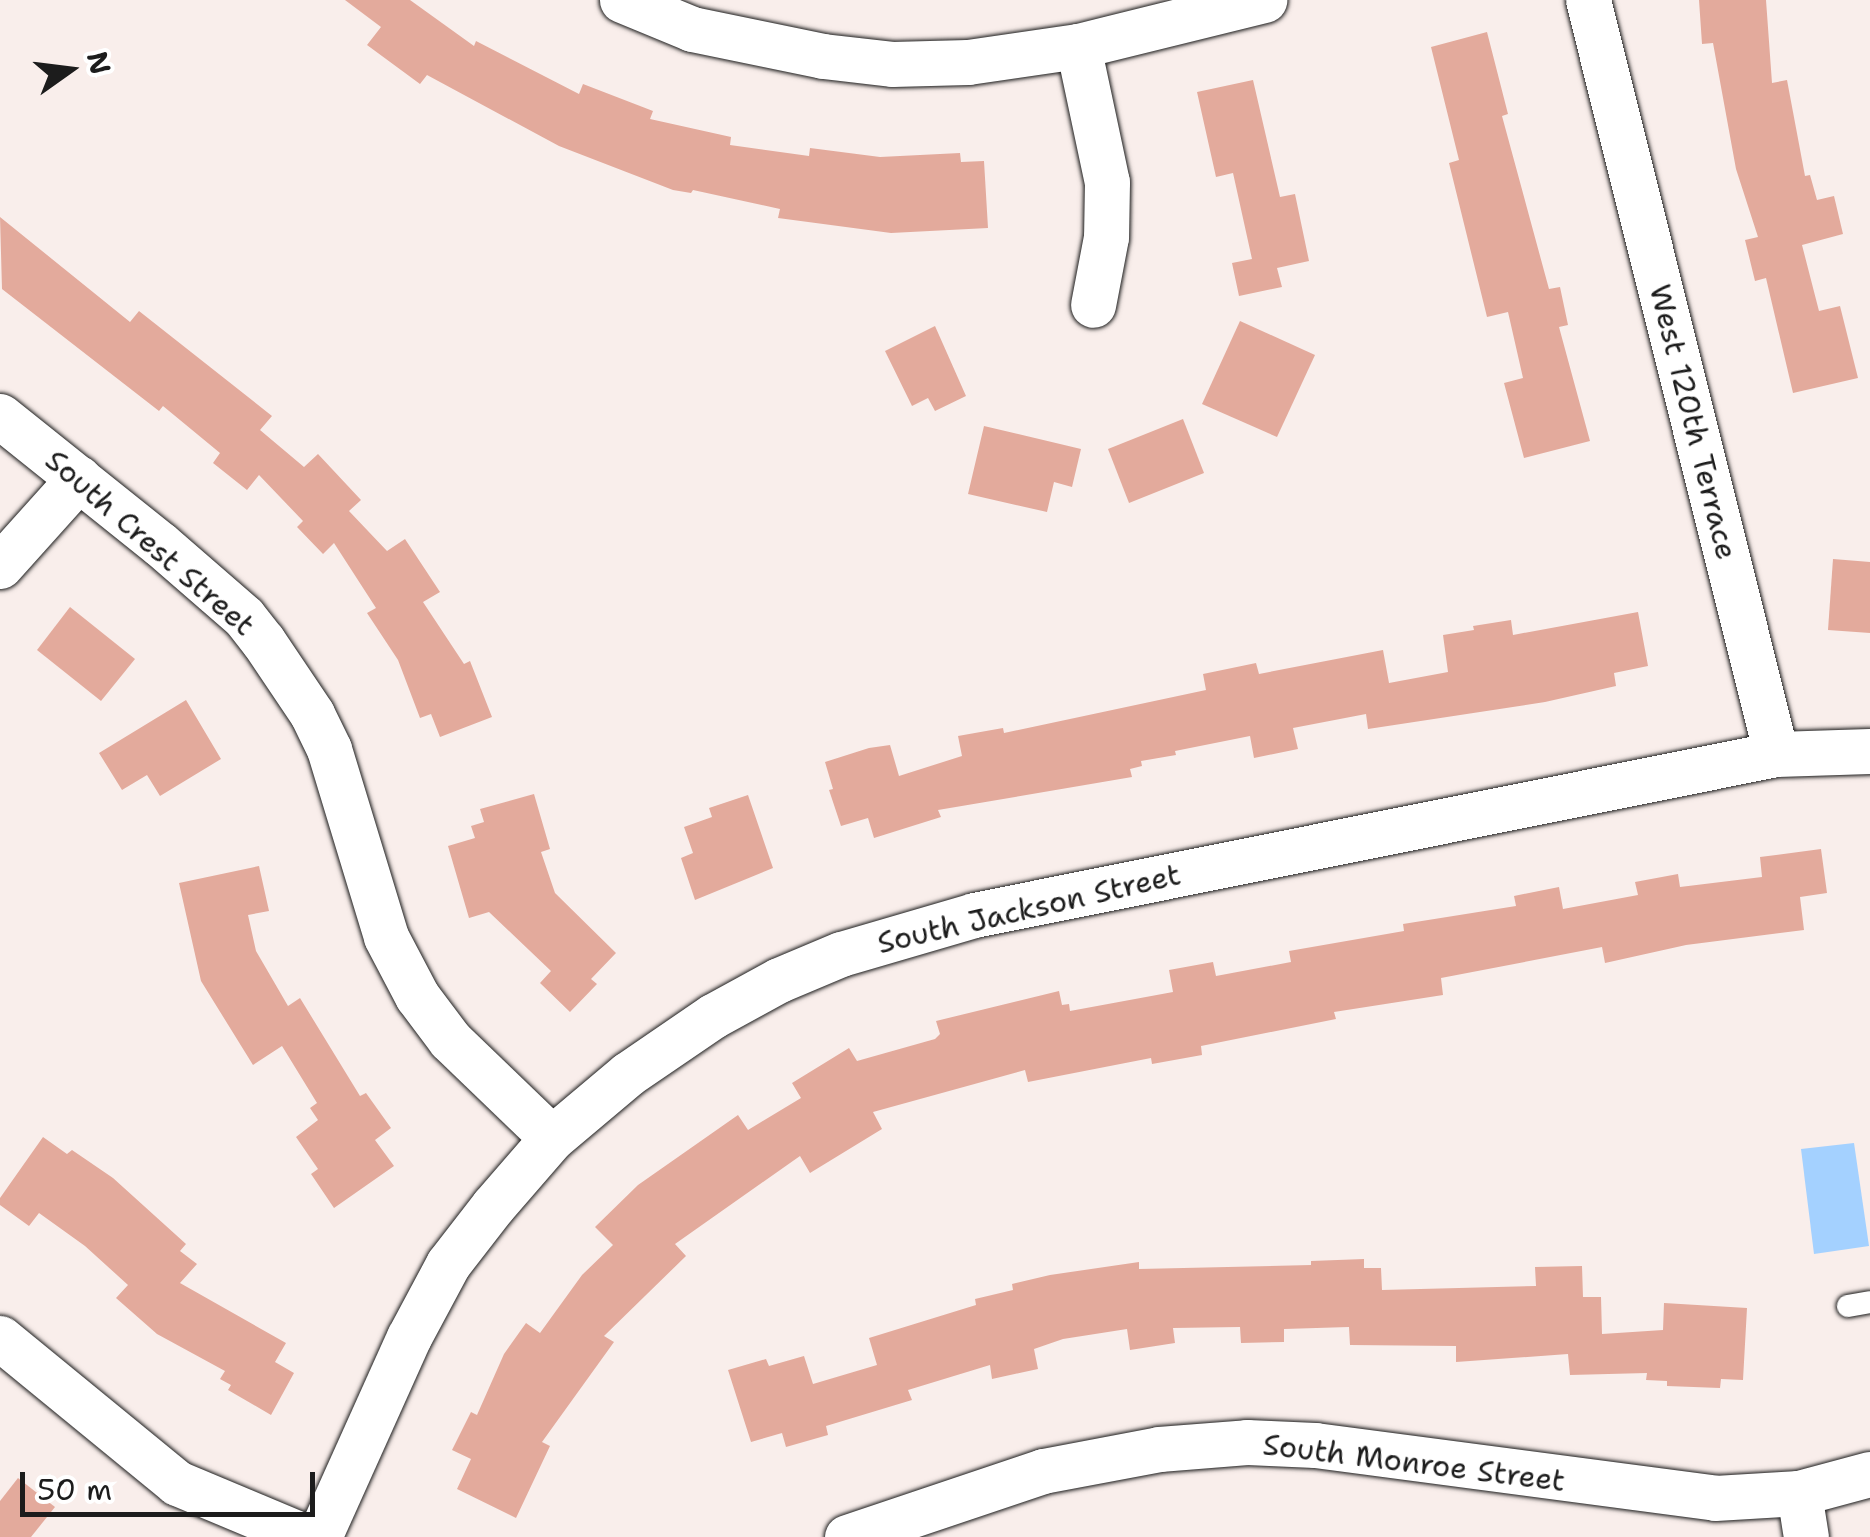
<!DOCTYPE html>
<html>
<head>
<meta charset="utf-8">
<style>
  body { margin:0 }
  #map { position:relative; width:1870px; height:1537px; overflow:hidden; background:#f9eeeb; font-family:"Shantell Sans",sans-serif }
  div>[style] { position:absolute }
  .water>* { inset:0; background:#a4d1ff }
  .building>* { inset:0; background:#e3aa9c }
  .roads { filter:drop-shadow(0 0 2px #1c1c1c) drop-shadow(0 0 2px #1c1c1c) }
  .lane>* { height:22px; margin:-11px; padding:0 11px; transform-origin:11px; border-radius:11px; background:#fff }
  .street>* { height:45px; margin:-22.5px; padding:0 22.5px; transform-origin:22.5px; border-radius:22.5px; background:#fff }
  span { translate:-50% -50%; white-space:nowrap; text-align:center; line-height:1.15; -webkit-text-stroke:10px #fff; paint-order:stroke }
  .street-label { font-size:30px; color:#1c1c1c }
  .north { position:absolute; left:20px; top:20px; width:100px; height:100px; -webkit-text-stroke:8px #fff; paint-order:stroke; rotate:76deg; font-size:28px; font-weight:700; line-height:40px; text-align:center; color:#1c1c1c }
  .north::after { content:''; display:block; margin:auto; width:35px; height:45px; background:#1c1c1c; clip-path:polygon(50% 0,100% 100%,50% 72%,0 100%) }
  .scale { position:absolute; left:20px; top:1472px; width:295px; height:45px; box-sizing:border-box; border:5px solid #1c1c1c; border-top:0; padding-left:12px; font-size:30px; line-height:35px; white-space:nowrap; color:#1c1c1c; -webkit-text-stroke:8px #fff; paint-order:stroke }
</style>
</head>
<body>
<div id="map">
  <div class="water">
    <div style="clip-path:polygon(1854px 1143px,1869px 1246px,1814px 1254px,1801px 1149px)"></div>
  </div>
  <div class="building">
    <div style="clip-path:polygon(345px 0,410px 0,474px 46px,476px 41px,579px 94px,583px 84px,653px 111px,650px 119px,731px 137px,730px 145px,809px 156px,810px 148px,880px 157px,960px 153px,961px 162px,984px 161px,988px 228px,891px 233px,778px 218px,780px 209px,693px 190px,691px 193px,673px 190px,559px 146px,427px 75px,420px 84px,367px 45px,381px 27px)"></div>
    <div style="clip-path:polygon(1699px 0,1766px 0,1772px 83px,1787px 80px,1805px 176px,1810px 175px,1817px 200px,1834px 196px,1843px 234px,1802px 245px,1819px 311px,1840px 306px,1858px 378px,1793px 393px,1766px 278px,1755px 281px,1745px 240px,1758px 237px,1736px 169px,1713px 43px,1702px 44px)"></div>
    <div style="clip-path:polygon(1487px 32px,1508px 114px,1502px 116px,1549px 289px,1560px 287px,1568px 325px,1559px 327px,1590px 441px,1524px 458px,1504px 383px,1523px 378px,1508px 312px,1487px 317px,1449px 163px,1459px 160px,1431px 47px)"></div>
    <div style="clip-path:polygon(1253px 80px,1280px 197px,1295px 194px,1309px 261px,1277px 268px,1282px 287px,1239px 296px,1232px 263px,1252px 259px,1233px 173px,1216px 177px,1197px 92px)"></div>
    <div style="clip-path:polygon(0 217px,130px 322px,139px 311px,272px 416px,260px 430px,304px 467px,318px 454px,361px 500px,349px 511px,387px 551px,405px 539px,440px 592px,423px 602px,464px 664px,470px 661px,492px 717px,440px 737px,431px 714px,420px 718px,398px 660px,367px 613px,376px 608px,334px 543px,323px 554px,297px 527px,303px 521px,259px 475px,247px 490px,213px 463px,220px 453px,163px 406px,159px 411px,2px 289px)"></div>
    <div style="clip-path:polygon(1240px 321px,1315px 355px,1277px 437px,1202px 404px)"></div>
    <div style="clip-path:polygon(935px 326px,966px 396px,935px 411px,928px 398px,912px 406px,885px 351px)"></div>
    <div style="clip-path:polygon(1183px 419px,1204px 473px,1129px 503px,1108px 449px)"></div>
    <div style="clip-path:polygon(984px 426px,1081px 449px,1072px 487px,1054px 482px,1047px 512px,968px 494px)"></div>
    <div style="clip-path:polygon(1833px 559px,1870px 562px,1870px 633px,1828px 630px)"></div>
    <div style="clip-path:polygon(70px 607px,135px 659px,101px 701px,37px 650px)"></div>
    <div style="clip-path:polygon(1638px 612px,1648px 666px,1614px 673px,1616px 686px,1545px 702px,1368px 729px,1366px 714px,1293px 728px,1298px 749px,1254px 758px,1250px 736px,1175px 751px,1176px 755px,1141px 761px,1142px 766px,1130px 769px,1132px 777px,938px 810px,941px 817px,874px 838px,868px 818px,841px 826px,829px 790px,833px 789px,825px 762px,869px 748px,890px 745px,899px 776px,962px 756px,958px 736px,1003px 728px,1004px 733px,1206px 690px,1203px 674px,1256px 663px,1259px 674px,1383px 650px,1389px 683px,1448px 672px,1443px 635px,1474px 630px,1473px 626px,1511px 620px,1513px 635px)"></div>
    <div style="clip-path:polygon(186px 700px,221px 759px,160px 796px,147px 775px,122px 790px,99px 753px)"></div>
    <div style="clip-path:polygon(534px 794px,550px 849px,541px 852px,555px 893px,616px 953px,591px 979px,597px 984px,570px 1012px,540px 983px,551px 971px,489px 912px,469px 918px,448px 846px,475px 838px,471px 826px,484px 822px,480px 809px)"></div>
    <div style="clip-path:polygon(748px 795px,773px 868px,695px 900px,681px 858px,693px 853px,684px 827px,712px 817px,709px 808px)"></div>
    <div style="clip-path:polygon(1821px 849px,1827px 893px,1800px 897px,1804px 930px,1686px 945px,1605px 963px,1602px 947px,1441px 978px,1443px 995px,1334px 1012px,1336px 1019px,1201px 1046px,1202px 1055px,1152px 1064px,1151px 1058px,1028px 1082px,1025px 1070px,873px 1112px,882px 1129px,810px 1173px,800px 1156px,675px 1244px,686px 1256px,604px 1336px,614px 1342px,542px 1442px,550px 1446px,516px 1518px,457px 1489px,471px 1459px,452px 1450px,471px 1412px,477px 1415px,504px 1354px,526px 1323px,540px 1333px,582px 1275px,613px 1245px,595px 1227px,638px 1185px,738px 1115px,748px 1130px,801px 1098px,792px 1083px,849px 1048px,857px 1061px,935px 1039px,940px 1034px,936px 1021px,1059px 991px,1062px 1005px,1069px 1004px,1070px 1011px,1173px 992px,1169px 970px,1213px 962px,1216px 976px,1291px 962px,1289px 951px,1404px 931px,1403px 924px,1516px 906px,1514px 896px,1559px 887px,1563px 909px,1638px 895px,1635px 882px,1678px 874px,1680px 887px,1762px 877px,1760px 857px)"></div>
    <div style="clip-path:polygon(259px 866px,269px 911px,248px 915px,256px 951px,288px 1006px,300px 998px,360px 1096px,366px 1093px,391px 1128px,375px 1140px,394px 1166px,334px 1208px,311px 1174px,318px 1169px,296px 1137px,318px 1120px,310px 1108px,317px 1103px,282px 1046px,253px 1065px,201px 981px,179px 883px)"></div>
    <div style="clip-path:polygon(43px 1137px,67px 1154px,72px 1150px,113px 1178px,186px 1244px,180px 1251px,197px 1264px,180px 1283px,286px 1343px,275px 1362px,294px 1373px,271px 1415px,228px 1390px,231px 1385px,220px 1379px,225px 1371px,157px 1334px,116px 1298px,128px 1285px,85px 1246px,39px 1213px,29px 1226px,0 1205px,0 1198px)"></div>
    <div style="clip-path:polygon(1364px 1259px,1364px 1268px,1381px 1268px,1382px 1290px,1536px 1286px,1535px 1267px,1582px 1266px,1583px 1297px,1601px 1297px,1602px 1334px,1663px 1330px,1664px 1303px,1747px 1308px,1743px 1380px,1721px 1379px,1720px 1388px,1667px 1386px,1667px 1381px,1646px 1380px,1647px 1373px,1570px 1375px,1568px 1354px,1456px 1362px,1456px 1346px,1350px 1345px,1349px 1327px,1284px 1329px,1284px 1342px,1241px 1343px,1240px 1327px,1173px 1328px,1175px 1343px,1130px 1350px,1127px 1329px,1063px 1339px,1034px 1349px,1038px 1369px,992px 1379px,990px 1365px,908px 1390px,912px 1400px,826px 1426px,828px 1435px,786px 1447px,782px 1433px,751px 1442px,728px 1370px,766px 1359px,769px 1366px,804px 1356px,813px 1384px,877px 1365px,869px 1338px,976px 1305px,975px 1299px,1013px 1290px,1012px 1284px,1050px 1275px,1139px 1262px,1139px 1269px,1311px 1265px,1311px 1261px)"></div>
    <div style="clip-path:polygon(18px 1478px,55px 1507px,31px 1537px,0 1537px,0 1501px)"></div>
  </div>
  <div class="roads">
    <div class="lane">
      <div style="left:1848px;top:1306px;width:22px;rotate:-10deg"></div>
    </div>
    <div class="street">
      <div style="left:622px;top:0;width:76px;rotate:22.5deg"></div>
      <div style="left:692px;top:29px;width:134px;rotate:11.6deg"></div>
      <div style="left:823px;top:56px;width:69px;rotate:6.6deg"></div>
      <div style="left:892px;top:64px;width:76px;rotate:-1.5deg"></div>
      <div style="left:968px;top:62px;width:111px;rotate:-8.3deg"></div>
      <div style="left:1078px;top:46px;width:192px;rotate:-13.9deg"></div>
      <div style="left:1588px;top:0;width:777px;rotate:76deg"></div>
      <div style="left:1078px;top:46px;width:139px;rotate:78deg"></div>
      <div style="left:1107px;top:182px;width:55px;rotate:91deg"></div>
      <div style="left:1106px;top:237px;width:69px;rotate:100.8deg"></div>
      <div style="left:0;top:416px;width:205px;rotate:38.7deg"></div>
      <div style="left:160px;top:544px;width:111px;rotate:41deg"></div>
      <div style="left:244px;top:617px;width:31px;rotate:52deg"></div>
      <div style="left:263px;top:641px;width:88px;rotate:56.1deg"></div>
      <div style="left:312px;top:714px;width:39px;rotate:64deg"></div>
      <div style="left:329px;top:749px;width:196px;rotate:73.1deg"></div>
      <div style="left:386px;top:937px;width:67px;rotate:62.3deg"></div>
      <div style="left:417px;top:996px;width:55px;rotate:53.1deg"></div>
      <div style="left:450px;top:1040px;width:141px;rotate:43.9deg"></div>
      <div style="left:0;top:566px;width:118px;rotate:-48.1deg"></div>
      <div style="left:0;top:1338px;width:229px;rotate:39.3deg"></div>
      <div style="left:177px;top:1483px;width:140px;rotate:22.7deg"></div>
      <div style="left:1799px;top:1493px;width:45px;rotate:81deg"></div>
      <div style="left:319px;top:1537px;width:219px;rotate:-65.8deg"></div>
      <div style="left:409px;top:1337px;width:83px;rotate:-61.9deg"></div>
      <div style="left:448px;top:1264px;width:73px;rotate:-52.2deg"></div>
      <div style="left:493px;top:1206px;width:90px;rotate:-49.1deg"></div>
      <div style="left:552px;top:1138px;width:99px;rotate:-40.1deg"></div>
      <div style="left:628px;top:1074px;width:103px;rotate:-34.3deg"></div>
      <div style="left:713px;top:1016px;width:75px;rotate:-28.6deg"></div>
      <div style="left:779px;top:980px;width:67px;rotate:-22.8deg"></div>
      <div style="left:841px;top:954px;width:139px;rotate:-16.3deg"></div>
      <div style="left:974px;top:915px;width:818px;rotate:-11.35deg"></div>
      <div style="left:1776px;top:754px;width:94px;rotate:-1.8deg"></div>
      <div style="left:847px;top:1537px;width:207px;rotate:-18.6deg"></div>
      <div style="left:1043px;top:1471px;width:118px;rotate:-10.7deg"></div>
      <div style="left:1159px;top:1449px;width:88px;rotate:-4.5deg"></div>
      <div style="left:1247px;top:1442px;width:68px;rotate:2.5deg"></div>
      <div style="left:1315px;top:1445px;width:403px;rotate:7.5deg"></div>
      <div style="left:1715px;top:1498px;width:84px;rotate:-3.4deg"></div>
      <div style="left:1799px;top:1493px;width:73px;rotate:-15deg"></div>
    </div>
  </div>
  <div class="street-label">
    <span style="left:1693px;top:422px;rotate:76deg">West 120th Terrace</span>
    <span style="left:150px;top:543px;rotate:41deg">South Crest Street</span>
    <span style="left:1029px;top:909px;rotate:-13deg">South Jackson Street</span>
    <span style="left:1414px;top:1463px;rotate:7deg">South Monroe Street</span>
  </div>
  <div class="north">N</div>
  <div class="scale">50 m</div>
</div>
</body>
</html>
